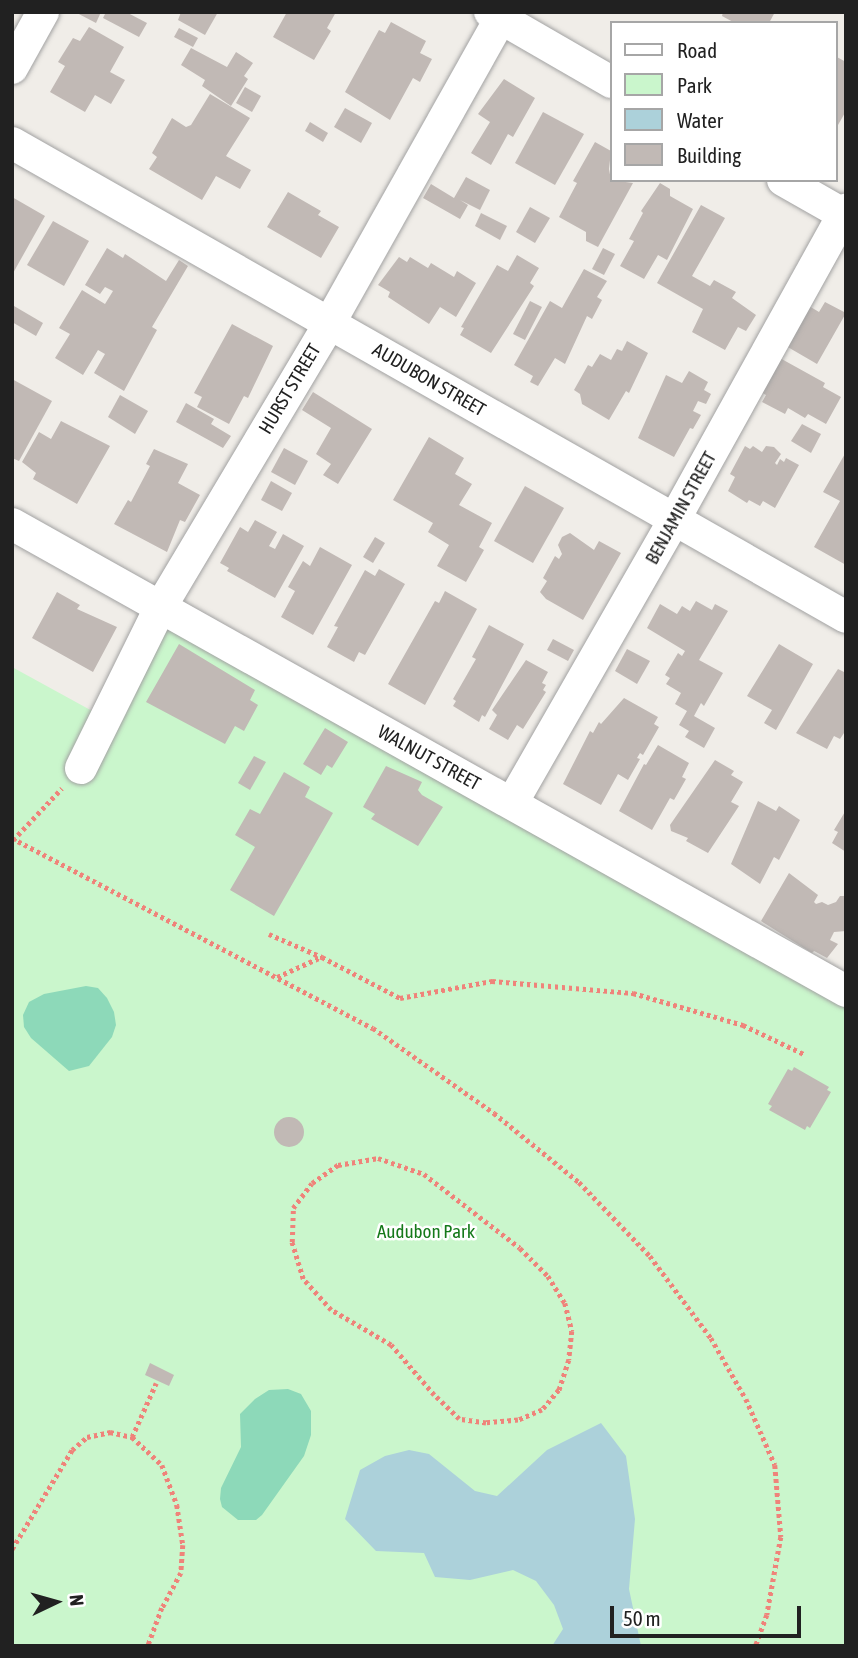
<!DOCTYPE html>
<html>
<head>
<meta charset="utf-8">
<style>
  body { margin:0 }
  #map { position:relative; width:858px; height:1658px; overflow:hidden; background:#f0ede8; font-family:"Asap Condensed",sans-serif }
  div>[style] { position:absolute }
  .park>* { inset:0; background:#caf6cc }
  .pitch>* { inset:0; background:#8dd9b9 }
  .water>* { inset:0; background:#acd1da }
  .building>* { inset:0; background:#c1b9b5 }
  .round { border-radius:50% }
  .path>* { height:4.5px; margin-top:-2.25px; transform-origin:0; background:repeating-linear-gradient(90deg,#ef837a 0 3.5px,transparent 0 7px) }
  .roads { filter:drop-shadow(0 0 2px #a2a2a2) drop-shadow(0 0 2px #a2a2a2) }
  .minor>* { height:32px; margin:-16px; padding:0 16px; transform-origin:16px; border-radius:16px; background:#fff }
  span { translate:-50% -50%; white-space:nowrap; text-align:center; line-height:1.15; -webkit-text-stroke:5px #fff; paint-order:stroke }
  .street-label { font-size:19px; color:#212121 }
  .park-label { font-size:19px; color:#15791a }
  .frame { position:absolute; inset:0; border:14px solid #212121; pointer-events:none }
  .legend { position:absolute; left:610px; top:21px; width:228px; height:161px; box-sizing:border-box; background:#fff; border:2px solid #a6a6a6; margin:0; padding:9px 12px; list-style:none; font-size:21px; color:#212121 }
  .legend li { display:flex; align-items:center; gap:14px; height:35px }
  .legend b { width:35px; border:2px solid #a6a6a6 }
  .north { position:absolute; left:21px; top:1567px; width:70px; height:70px; -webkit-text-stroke:5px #fff; paint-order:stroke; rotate:85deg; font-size:19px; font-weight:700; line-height:28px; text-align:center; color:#212121 }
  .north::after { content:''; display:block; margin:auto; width:24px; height:32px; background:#212121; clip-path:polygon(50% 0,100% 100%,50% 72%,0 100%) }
  .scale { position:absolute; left:610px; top:1606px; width:191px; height:32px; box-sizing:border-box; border:4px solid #212121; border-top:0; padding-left:9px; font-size:21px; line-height:24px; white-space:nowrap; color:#212121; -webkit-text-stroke:5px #fff; paint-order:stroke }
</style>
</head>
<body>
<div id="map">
  <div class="park">
    <div style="clip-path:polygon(160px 616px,846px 994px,846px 1646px,12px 1646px,12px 667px,105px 718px)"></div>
  </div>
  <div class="pitch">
    <div style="clip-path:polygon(86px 986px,98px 988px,107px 998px,114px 1012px,116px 1025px,112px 1037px,89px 1066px,69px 1071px,31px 1038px,24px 1027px,23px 1015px,29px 1002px,44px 994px)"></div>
    <div style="clip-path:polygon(288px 1389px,301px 1394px,311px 1411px,311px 1435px,304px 1456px,262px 1515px,256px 1520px,238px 1520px,222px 1507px,220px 1499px,221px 1488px,241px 1447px,240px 1414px,255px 1399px,269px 1390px)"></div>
  </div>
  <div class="water">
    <div style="clip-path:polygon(601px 1423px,626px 1456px,635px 1519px,629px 1589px,641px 1646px,552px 1646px,563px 1629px,554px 1605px,536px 1581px,513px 1570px,470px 1580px,435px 1577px,424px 1553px,376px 1551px,345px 1519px,360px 1470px,385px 1456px,409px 1450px,429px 1454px,475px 1491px,497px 1496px,547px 1450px)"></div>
  </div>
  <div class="building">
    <div style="clip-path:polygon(75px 12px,101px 12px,96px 23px)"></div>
    <div style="clip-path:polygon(106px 12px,126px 12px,147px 23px,139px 37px,103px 18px)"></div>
    <div style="clip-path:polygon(181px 12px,218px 12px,205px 35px,178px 20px)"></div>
    <div style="clip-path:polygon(287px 12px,336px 12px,327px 28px,331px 31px,314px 60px,273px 37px)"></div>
    <div style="clip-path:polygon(723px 12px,775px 12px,769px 23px,735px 23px,722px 16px)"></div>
    <div style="clip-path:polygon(391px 22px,426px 41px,420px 53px,432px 59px,420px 82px,413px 78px,390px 120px,345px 92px,379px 30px,385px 33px)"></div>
    <div style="clip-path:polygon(89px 27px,124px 47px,110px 72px,125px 80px,111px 104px,95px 95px,85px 112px,50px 92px,65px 66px,58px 62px,73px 38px,80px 41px)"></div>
    <div style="clip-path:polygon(179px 28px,198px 38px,193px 47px,174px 37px)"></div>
    <div style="clip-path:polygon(191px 48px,227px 67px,236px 52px,253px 63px,244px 76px,248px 79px,231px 106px,202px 86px,205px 80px,181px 65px)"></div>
    <div style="clip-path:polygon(835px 56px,846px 62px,846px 111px,838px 125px)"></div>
    <div style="clip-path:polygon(504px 79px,535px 98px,513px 137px,508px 134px,491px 165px,471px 153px,490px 122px,478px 114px)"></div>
    <div style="clip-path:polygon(245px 87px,261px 96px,252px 112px,236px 103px)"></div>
    <div style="clip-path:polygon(210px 94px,250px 118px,226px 156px,251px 170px,240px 189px,216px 176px,202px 200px,149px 169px,157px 157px,152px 153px,172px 118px,186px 127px,191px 125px)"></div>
    <div style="clip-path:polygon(345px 108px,372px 123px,361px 143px,334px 127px)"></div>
    <div style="clip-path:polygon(543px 112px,584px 134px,555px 185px,515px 163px)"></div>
    <div style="clip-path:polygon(310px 122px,328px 133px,323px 142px,305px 131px)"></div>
    <div style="clip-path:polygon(595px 142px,611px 151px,609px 169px,611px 180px,633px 183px,598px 247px,586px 241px,586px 232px,559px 217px,577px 183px,573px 181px)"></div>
    <div style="clip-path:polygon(466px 177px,490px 190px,480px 210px,460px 200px,468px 205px,460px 219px,423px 198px,431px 184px,454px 198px)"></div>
    <div style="clip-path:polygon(660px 183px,670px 189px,670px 196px,693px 209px,667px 260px,658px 255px,644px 279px,620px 266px,634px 241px,629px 239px,643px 213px,641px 211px)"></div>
    <div style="clip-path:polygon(288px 192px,321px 211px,318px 215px,339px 227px,321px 258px,267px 227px)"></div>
    <div style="clip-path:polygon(12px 197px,45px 216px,12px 275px)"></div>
    <div style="clip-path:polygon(701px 205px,725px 218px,692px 276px,710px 286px,714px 280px,736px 292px,732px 298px,756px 315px,746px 331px,738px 327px,725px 350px,692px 332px,703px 309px,657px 283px)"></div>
    <div style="clip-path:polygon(530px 207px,550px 218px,535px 243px,516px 232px)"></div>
    <div style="clip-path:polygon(481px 213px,507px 226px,500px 240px,475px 226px)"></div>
    <div style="clip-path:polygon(53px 221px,89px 241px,64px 286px,27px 265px)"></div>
    <div style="clip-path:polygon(107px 248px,123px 258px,125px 254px,166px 281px,179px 260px,188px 266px,152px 327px,157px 330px,124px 391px,94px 373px,105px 354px,98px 350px,83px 375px,55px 358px,70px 334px,59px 328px,82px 290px,105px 304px,113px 291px,105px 287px,100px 294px,85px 285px)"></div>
    <div style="clip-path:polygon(603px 248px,615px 254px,604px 275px,592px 269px)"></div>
    <div style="clip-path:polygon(517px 255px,539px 268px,530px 283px,534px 286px,491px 353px,460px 335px,464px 328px,461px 327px,497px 265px,508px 271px)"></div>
    <div style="clip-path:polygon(399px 257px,407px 262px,410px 257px,428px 268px,431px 263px,454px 277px,457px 271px,476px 283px,456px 317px,440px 307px,429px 324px,388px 297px,390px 292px,378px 285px)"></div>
    <div style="clip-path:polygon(584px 269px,607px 281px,597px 297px,602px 300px,592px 319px,587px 316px,565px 364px,555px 358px,538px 386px,530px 382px,533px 376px,514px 365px,550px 301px,562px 308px)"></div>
    <div style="clip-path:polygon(530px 301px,542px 307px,525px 340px,513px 334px)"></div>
    <div style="clip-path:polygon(825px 302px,846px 313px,817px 364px,786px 346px,809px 306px,819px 312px)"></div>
    <div style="clip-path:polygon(14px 306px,43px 323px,36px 336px,12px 322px)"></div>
    <div style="clip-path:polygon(232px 324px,273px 346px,248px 398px,244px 396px,229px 424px,197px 407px,202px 397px,194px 393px)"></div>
    <div style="clip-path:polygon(627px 341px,648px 353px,629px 393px,626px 391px,609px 420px,582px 404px,580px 394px,574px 390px,588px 365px,592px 367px,600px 354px,611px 360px,617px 349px,622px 351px)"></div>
    <div style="clip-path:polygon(778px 357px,825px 383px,823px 387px,841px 397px,826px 424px,808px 414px,805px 418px,788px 408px,785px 414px,762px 402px,766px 395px,759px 391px)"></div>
    <div style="clip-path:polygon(689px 371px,708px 382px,704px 390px,711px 394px,706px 404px,698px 401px,693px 411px,701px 415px,693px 429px,690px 428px,674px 457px,638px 438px,666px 375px,682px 383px)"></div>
    <div style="clip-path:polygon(12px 379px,52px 401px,19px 461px,12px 458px)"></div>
    <div style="clip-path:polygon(313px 392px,372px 429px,338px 484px,323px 475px,331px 464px,316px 454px,331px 428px,302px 410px)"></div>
    <div style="clip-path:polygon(120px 395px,148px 411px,135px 434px,108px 417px)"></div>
    <div style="clip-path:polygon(186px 403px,214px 419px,211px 424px,231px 436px,223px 448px,176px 422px)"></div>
    <div style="clip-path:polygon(61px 421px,110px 446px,77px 504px,33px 479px,36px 473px,22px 462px,39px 432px,51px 439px)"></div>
    <div style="clip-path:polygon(802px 424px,821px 434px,811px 453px,791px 441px)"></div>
    <div style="clip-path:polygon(429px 437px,464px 458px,455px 474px,472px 484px,459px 505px,492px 523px,479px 547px,484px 550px,466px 582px,437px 566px,449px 545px,428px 532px,433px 523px,393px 500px)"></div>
    <div style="clip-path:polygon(745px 446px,750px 449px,753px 446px,762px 452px,766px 446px,774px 447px,781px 454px,775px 463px,777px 465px,780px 459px,784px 462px,786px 458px,799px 465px,775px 508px,763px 501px,760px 506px,749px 500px,747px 503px,728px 491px,735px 477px,730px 474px)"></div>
    <div style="clip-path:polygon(284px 448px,308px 461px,295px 485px,271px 472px)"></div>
    <div style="clip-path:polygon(154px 449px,188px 464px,178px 483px,200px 495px,185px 522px,180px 520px,167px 552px,114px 524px,128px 500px,131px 502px,150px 466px,146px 464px)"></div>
    <div style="clip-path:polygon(846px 452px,846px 565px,814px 547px,840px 501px,823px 492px)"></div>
    <div style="clip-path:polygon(271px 481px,292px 493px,282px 511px,261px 500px)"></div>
    <div style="clip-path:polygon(525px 486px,564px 508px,533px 563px,494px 541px)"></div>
    <div style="clip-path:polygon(255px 520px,277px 532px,269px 546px,275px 549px,283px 534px,304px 546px,275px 598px,227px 571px,229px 568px,220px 563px,240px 527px,248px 532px)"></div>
    <div style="clip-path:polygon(570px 533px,594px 550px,599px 541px,621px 553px,583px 620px,546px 599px,540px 592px,547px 581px,543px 578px,555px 556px,559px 559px,562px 554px,558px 545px,562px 537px)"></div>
    <div style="clip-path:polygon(375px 537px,385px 543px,373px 563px,363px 557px)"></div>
    <div style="clip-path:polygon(320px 547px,352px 565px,313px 635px,281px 617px,295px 591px,288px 587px,303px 561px,310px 566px)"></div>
    <div style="clip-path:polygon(379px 569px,405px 584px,365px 655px,359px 652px,354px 662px,327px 647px,338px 627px,334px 626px,365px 570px,375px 576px)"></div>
    <div style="clip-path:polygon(445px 591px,477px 609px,425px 705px,388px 684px,435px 601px,439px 603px)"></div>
    <div style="clip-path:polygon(57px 592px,80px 605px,77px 609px,117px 627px,93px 672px,32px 638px)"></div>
    <div style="clip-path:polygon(696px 601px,712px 610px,715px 604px,728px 611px,699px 660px,723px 673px,704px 706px,701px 703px,694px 716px,715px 728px,704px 748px,685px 737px,689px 731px,679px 725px,687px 711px,675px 704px,681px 693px,666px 684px,670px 678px,665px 675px,678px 653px,682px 656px,685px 651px,647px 628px,660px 604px,677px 614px,682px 606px,690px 611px)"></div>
    <div style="clip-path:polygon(489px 625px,524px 644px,485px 717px,482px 715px,479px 722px,453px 706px,456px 701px,453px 699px,476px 659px,472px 657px)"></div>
    <div style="clip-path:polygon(553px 639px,574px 650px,568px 661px,547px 650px)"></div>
    <div style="clip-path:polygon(179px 644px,255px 690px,250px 700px,258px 705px,244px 731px,235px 726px,225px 744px,146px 702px)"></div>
    <div style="clip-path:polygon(779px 644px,813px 664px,776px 730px,764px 723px,772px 710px,747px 696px)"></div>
    <div style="clip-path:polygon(627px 649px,650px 661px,637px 684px,615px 671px)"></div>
    <div style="clip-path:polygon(526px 660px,548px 672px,542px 683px,546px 685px,543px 690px,546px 692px,523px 729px,517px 725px,508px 740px,489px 729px,497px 715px,492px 710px)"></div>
    <div style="clip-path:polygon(838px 669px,846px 673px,846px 730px,840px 739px,834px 736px,827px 749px,796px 733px)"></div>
    <div style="clip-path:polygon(624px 698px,658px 717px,654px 724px,659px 727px,643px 755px,640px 753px,637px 758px,640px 759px,628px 780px,618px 774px,601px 805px,563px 784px,590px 731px,593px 733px,599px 722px,601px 724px)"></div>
    <div style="clip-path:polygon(325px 728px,348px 742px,332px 768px,327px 765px,321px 775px,303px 764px)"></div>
    <div style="clip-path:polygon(658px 745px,689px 763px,682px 777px,686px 779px,674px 800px,670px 798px,652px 830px,619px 811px,644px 764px,646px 765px)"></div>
    <div style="clip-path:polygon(254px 756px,266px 762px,250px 790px,238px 783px)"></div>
    <div style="clip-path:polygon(715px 760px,734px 771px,731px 775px,743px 782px,731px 802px,739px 806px,708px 853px,686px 841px,688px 838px,671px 831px,670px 825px)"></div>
    <div style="clip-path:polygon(386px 766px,422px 782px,418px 790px,422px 795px,443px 807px,418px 846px,371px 819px,375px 814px,363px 807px)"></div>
    <div style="clip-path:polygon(284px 772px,310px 787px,305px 797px,333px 813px,274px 916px,230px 890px,255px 847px,235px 835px,250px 809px,260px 814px)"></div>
    <div style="clip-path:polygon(758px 801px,776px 811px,779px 806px,800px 820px,779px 860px,774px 857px,760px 884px,731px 864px)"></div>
    <div style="clip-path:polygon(846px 810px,846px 852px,832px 843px,838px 832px,834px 830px)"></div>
    <div style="clip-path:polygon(789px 873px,818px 895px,814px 902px,816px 904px,822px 902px,828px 905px,836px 902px,840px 896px,846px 896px,846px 931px,834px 932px,830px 940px,838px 944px,827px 958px,814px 951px,812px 953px,761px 921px)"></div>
    <div style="clip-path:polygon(794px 1067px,829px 1087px,827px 1090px,831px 1092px,810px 1128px,807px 1126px,805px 1130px,769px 1110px,772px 1106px,768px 1104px,788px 1069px,792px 1071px)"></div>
    <div class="round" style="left:274px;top:1117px;width:30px;height:30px"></div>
    <div style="clip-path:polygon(150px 1363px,174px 1375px,169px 1386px,145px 1375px)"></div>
  </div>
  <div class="path">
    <div style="left:12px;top:838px;width:408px;rotate:27.8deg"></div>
    <div style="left:373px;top:1028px;width:148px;rotate:35.1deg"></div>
    <div style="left:494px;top:1113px;width:109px;rotate:39.1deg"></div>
    <div style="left:579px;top:1182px;width:103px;rotate:46.2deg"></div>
    <div style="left:650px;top:1256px;width:102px;rotate:53.4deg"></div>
    <div style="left:711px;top:1338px;width:70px;rotate:60.2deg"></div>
    <div style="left:746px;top:1399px;width:72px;rotate:66.3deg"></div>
    <div style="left:775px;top:1465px;width:72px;rotate:85.2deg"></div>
    <div style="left:781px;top:1537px;width:79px;rotate:100.2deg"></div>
    <div style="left:767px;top:1615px;width:33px;rotate:110deg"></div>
    <div style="left:13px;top:840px;width:71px;rotate:-46.7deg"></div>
    <div style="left:269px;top:934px;width:58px;rotate:23.5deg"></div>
    <div style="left:322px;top:957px;width:88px;rotate:27.7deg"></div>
    <div style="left:400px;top:998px;width:94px;rotate:-10.5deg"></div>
    <div style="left:492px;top:981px;width:142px;rotate:4.9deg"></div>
    <div style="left:633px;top:993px;width:115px;rotate:16.2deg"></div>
    <div style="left:743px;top:1025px;width:68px;rotate:25.4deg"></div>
    <div style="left:277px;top:977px;width:48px;rotate:-24.4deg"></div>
    <div style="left:378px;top:1158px;width:49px;rotate:19.2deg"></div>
    <div style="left:424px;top:1174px;width:121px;rotate:37.6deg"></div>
    <div style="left:520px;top:1248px;width:40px;rotate:45deg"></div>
    <div style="left:548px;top:1276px;width:32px;rotate:58deg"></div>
    <div style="left:565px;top:1303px;width:29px;rotate:76deg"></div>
    <div style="left:572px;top:1331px;width:29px;rotate:96deg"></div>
    <div style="left:569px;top:1360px;width:32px;rotate:108deg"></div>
    <div style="left:559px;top:1390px;width:26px;rotate:130deg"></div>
    <div style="left:542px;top:1410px;width:26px;rotate:157deg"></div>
    <div style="left:518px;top:1420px;width:32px;rotate:175deg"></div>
    <div style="left:486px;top:1423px;width:27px;rotate:-172deg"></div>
    <div style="left:459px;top:1419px;width:35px;rotate:-136deg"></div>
    <div style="left:434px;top:1395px;width:66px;rotate:-130.7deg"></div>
    <div style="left:391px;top:1345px;width:69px;rotate:-149.7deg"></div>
    <div style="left:331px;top:1310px;width:42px;rotate:-132.1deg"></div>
    <div style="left:303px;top:1279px;width:39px;rotate:-107deg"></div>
    <div style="left:292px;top:1242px;width:34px;rotate:-88deg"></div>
    <div style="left:293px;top:1208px;width:31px;rotate:-53deg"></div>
    <div style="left:312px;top:1183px;width:32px;rotate:-35deg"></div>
    <div style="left:338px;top:1165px;width:41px;rotate:-9.9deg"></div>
    <div style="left:132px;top:1437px;width:59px;rotate:-66deg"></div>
    <div style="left:12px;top:1549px;width:116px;rotate:-58.8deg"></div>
    <div style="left:72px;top:1450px;width:20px;rotate:-41deg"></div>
    <div style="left:87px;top:1437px;width:24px;rotate:-12deg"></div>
    <div style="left:110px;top:1432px;width:23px;rotate:13deg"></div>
    <div style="left:132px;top:1437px;width:41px;rotate:43deg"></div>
    <div style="left:162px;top:1465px;width:43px;rotate:69.4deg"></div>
    <div style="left:177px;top:1505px;width:40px;rotate:81.5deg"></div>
    <div style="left:183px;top:1545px;width:28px;rotate:94deg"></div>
    <div style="left:181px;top:1573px;width:40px;rotate:118deg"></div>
    <div style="left:162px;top:1608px;width:40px;rotate:110.2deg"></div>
  </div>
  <div class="roads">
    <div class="minor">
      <div style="left:490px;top:12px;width:140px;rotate:30deg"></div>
      <div style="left:12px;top:68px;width:64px;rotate:-61deg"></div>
      <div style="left:12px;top:143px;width:959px;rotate:29.61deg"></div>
      <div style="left:783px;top:180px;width:73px;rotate:29.7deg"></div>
      <div style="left:12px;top:524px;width:956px;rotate:29.25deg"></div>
      <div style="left:81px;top:768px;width:178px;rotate:-63.7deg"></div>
      <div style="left:160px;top:608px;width:330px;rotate:-59.2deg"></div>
      <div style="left:329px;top:324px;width:358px;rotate:-60.7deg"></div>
      <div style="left:512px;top:803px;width:326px;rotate:-60.2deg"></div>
      <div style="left:674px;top:520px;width:355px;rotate:-61deg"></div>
    </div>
  </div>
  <div class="street-label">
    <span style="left:429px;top:380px;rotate:30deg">AUDUBON STREET</span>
    <span style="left:290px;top:389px;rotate:-59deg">HURST STREET</span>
    <span style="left:681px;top:508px;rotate:-61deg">BENJAMIN STREET</span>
    <span style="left:429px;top:758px;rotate:29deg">WALNUT STREET</span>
  </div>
  <div class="park-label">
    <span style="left:426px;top:1232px">Audubon Park</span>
  </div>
  <div class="frame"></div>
  <ul class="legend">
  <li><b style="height:9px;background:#fff"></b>Road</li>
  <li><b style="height:19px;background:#caf6cc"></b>Park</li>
  <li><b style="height:19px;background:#acd1da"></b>Water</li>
  <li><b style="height:19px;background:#c1b9b5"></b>Building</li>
  </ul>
  <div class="north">N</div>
  <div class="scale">50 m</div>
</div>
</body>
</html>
